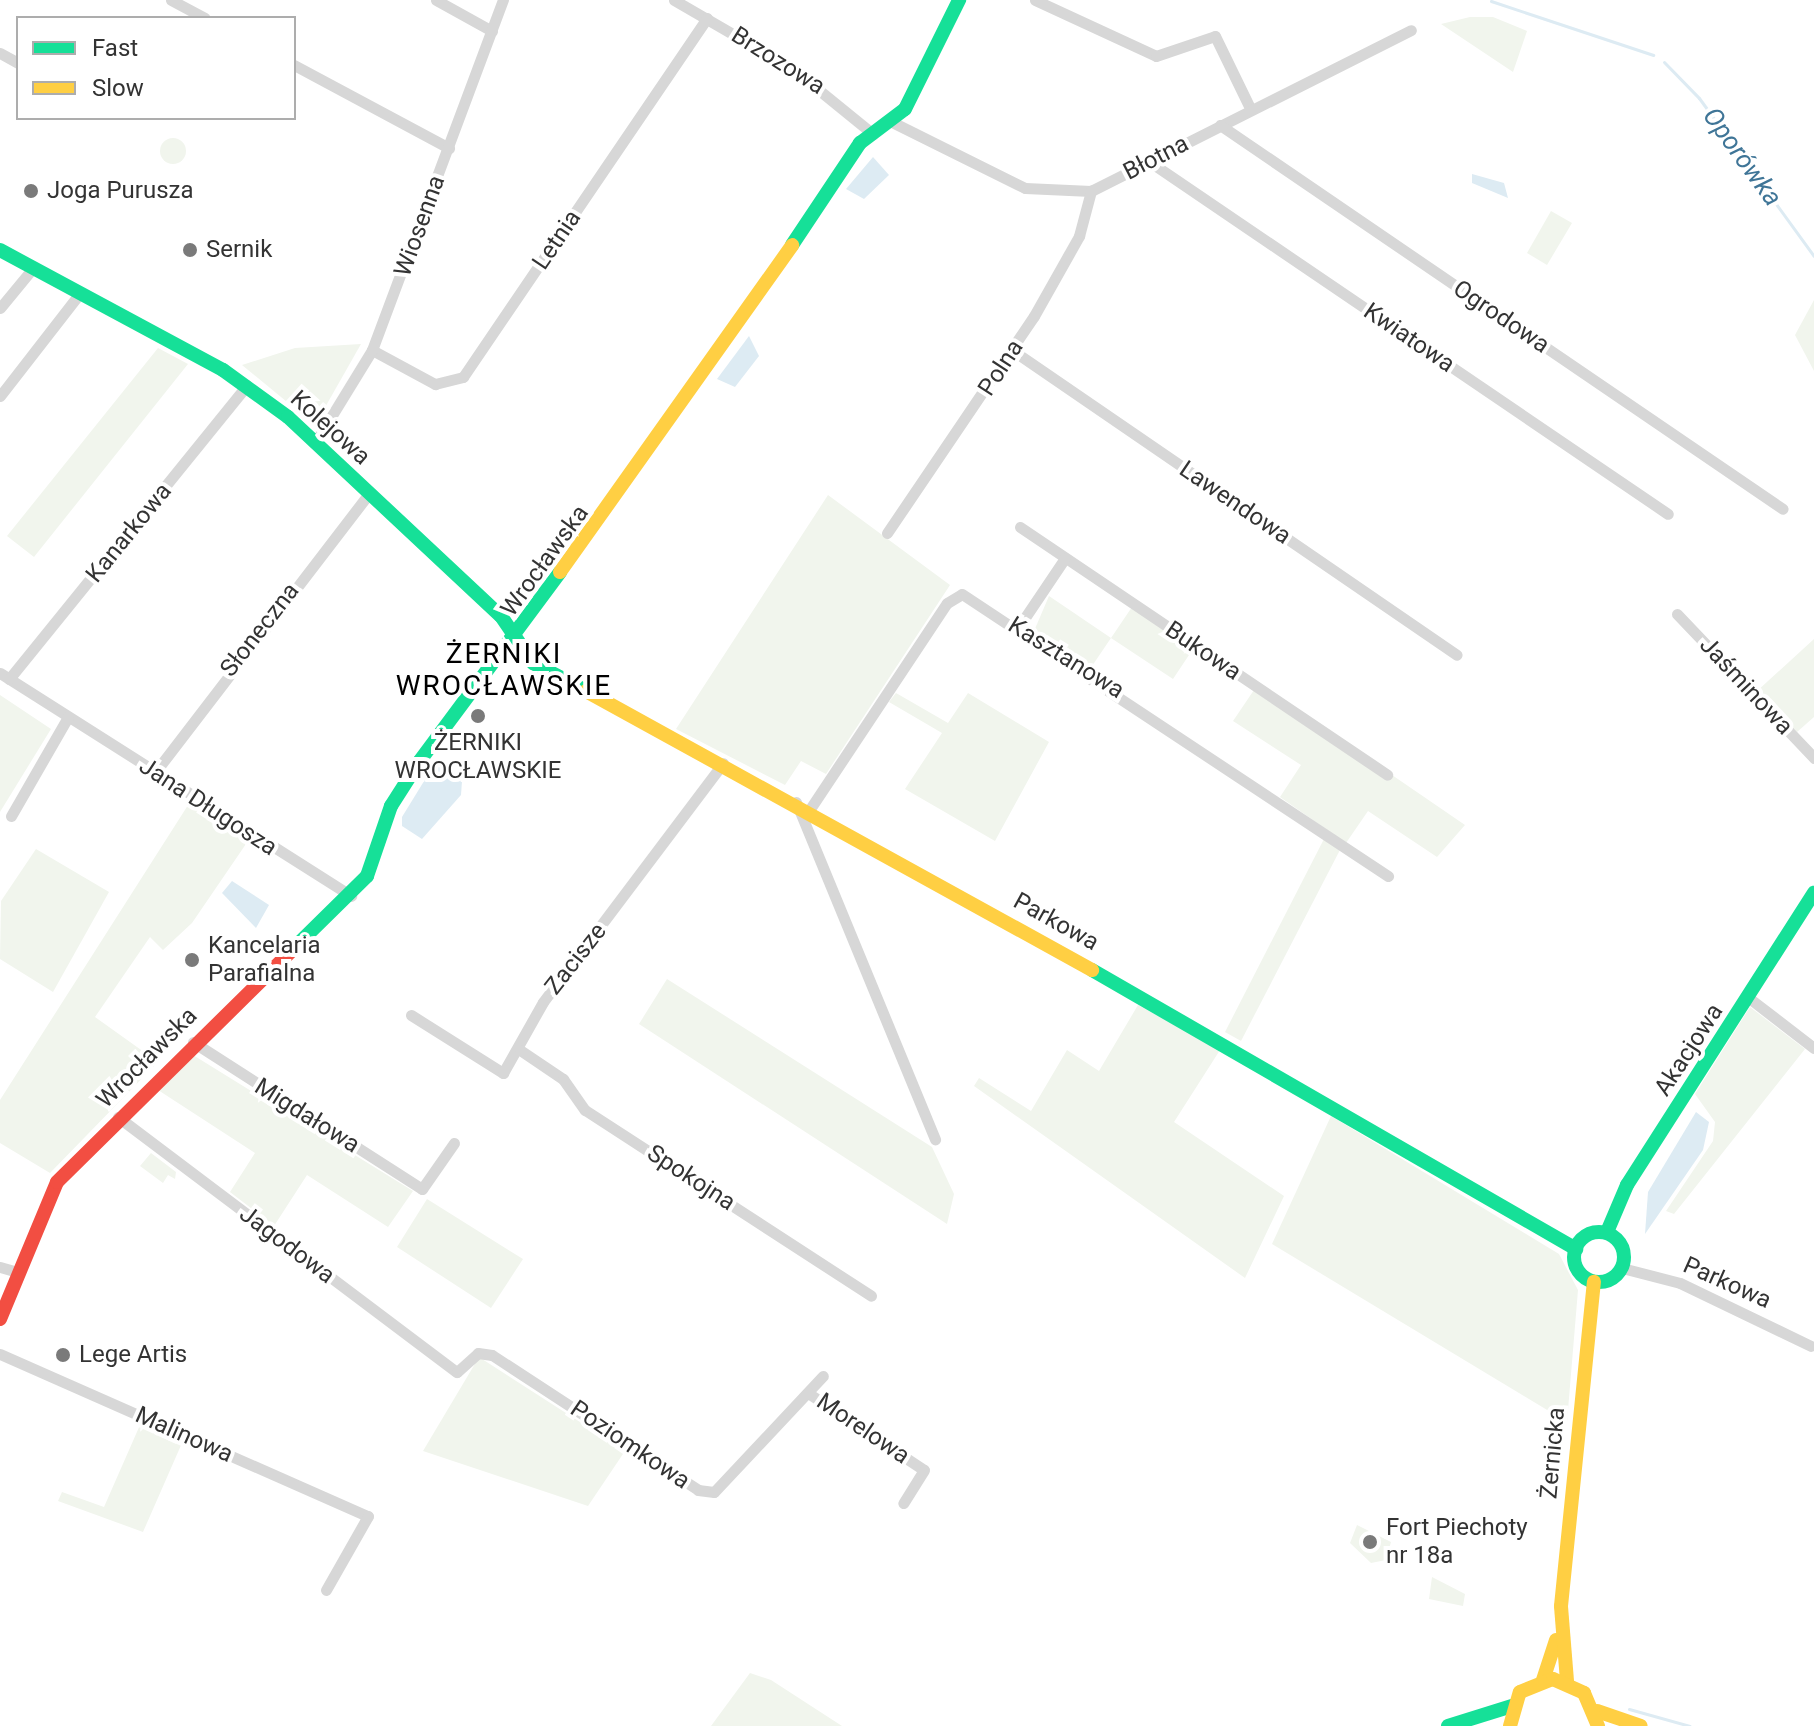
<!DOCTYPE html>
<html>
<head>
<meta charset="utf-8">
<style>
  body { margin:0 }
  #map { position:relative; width:1814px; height:1726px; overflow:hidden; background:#fff; font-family:Roboto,sans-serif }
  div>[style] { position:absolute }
  .green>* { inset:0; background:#f1f5ed }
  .round { border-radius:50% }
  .water>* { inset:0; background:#ddebf3 }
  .stream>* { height:3px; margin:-1.5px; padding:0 1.5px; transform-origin:1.5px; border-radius:1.5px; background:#ddebf3 }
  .street>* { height:11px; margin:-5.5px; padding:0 5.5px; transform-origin:5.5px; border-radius:5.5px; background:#d7d7d7 }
  .fast>* { height:14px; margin:-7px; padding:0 7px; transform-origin:7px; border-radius:7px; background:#16e098 }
  .fast>.ring { margin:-7px; padding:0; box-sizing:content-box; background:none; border:14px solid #16e098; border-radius:50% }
  .slow>* { height:14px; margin:-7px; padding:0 7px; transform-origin:7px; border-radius:7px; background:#ffcf43 }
  .jam>* { height:14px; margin:-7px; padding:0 7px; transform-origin:7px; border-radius:7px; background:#f24e42 }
  .dots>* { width:22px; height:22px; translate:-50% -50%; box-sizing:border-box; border:4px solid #fff; border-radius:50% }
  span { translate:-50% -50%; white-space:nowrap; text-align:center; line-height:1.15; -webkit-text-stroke:8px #fff; paint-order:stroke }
  .street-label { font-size:24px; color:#333 }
  .poi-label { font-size:24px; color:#333 }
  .left { translate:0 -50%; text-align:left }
  .water-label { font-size:26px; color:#3f7597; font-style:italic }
  .quarter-label { font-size:28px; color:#000; letter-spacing:2px }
  .legend { position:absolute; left:16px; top:16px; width:280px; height:104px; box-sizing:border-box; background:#fff; border:2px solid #adadad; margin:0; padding:10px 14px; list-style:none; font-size:24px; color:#333 }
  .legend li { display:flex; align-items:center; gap:16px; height:40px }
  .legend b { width:40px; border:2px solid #adadad }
</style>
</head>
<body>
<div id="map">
  <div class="green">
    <div style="clip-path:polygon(1470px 17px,1493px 17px,1527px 31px,1513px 72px,1441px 24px)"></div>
    <div class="round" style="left:160px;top:138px;width:26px;height:26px"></div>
    <div style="clip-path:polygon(1551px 211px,1572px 223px,1547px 265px,1527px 253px)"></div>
    <div style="clip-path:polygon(1814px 300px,1814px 371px,1795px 335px)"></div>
    <div style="clip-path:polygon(361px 344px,315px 425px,242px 365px,295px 348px)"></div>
    <div style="clip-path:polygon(158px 348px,188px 364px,34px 557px,7px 536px)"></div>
    <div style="clip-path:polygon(828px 495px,950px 585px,826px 774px,801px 761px,785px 785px,676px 729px)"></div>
    <div style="clip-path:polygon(1049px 596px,1111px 638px,1132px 607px,1193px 649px,1173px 679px,1111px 638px,1090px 669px,1034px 631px)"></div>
    <div style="clip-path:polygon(1814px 639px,1814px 717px,1797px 732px,1756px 692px)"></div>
    <div style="clip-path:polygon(1254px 690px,1388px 781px,1392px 775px,1465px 825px,1437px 857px,1368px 811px,1346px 843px,1280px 797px,1301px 765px,1233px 721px)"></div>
    <div style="clip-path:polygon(896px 693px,948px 723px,968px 693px,1049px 742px,995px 841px,905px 789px,942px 733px,889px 702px)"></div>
    <div style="clip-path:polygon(0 695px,51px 729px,0 812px)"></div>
    <div style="clip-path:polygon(190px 802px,248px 841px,192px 923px,163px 950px,150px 937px,95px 1017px,158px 1062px,50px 1173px,0 1143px,0 1100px)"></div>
    <div style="clip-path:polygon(1325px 837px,1341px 848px,1241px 1041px,1225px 1032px)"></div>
    <div style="clip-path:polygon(36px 849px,109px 892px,53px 992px,0 959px,1px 901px)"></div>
    <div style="clip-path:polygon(667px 979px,932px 1147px,954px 1194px,947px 1224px,639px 1024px)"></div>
    <div style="clip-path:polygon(1138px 1005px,1220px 1050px,1174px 1122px,1284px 1196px,1245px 1278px,974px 1086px,979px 1078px,1031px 1111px,1067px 1050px,1099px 1071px)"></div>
    <div style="clip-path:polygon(1750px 1007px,1805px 1049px,1674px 1214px,1666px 1211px,1713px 1141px,1715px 1122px,1695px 1094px)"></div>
    <div style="clip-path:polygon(193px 1055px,413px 1191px,388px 1227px,307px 1175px,274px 1226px,230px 1192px,255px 1153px,158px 1090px)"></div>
    <div style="clip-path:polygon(1331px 1116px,1559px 1254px,1578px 1290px,1567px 1422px,1272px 1244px)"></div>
    <div style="clip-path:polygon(151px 1153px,176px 1172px,175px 1179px,168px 1175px,163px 1183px,140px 1166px)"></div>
    <div style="clip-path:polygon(427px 1199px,523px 1259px,491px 1308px,397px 1247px)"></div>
    <div style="clip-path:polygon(479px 1357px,625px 1451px,588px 1506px,423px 1451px)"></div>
    <div style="clip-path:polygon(140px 1425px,182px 1443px,143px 1532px,58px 1501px,62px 1492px,104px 1507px)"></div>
    <div style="clip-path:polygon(1357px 1525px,1391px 1542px,1386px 1560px,1371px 1563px,1350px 1543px)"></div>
    <div style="clip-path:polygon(1432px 1577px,1465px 1594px,1463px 1606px,1429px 1599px)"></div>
    <div style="clip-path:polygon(750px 1673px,771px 1680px,842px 1726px,711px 1726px)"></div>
  </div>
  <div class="water">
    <div style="clip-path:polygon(873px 157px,889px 175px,864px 199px,846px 189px)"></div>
    <div style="clip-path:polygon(1472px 174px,1504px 183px,1508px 198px,1472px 183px)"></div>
    <div style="clip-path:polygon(749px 336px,759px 356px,735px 387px,717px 379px)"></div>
    <div style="clip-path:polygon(437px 760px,462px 781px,461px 795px,422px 839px,402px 826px,402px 817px)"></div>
    <div style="clip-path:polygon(232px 881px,269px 905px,256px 928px,222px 893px)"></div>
    <div style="clip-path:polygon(1696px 1112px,1709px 1122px,1703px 1150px,1645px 1234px,1648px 1192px)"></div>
  </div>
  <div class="stream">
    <div style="left:1491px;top:1px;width:171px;rotate:18.4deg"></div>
    <div style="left:1664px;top:62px;width:50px;rotate:45.8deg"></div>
    <div style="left:1699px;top:98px;width:195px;rotate:54deg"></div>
    <div style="left:1629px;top:1709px;width:63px;rotate:15.6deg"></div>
  </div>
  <div class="street">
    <div style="left:171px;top:0;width:38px;rotate:28deg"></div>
    <div style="left:436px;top:0;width:64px;rotate:29deg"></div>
    <div style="left:674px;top:0;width:138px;rotate:30.1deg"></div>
    <div style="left:793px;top:69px;width:103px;rotate:39.1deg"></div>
    <div style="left:1035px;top:0;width:133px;rotate:24.8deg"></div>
    <div style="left:1156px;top:56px;width:62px;rotate:-18.7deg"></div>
    <div style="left:1215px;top:36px;width:82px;rotate:64.1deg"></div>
    <div style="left:0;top:53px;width:21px;rotate:29deg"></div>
    <div style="left:294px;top:65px;width:176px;rotate:28.2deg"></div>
    <div style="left:894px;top:123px;width:146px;rotate:26.4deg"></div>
    <div style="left:1025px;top:188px;width:66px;rotate:2.6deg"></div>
    <div style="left:1091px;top:191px;width:358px;rotate:-26.7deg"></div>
    <div style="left:1220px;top:125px;width:681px;rotate:34.3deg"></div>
    <div style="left:1150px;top:162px;width:626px;rotate:34.2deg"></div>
    <div style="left:0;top:308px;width:52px;rotate:-50.5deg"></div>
    <div style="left:372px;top:350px;width:72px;rotate:28.4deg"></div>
    <div style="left:435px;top:384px;width:29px;rotate:-14deg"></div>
    <div style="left:463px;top:377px;width:434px;rotate:-55.8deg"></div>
    <div style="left:1012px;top:350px;width:539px;rotate:34.43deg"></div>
    <div style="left:0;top:396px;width:130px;rotate:-52.2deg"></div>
    <div style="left:315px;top:443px;width:109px;rotate:-58.5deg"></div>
    <div style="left:372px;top:350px;width:374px;rotate:-69.5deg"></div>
    <div style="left:1020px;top:527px;width:443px;rotate:34deg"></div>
    <div style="left:887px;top:533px;width:262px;rotate:-55.9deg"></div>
    <div style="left:1034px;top:316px;width:92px;rotate:-60.6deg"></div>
    <div style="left:1079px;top:236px;width:47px;rotate:-75.1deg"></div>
    <div style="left:1677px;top:614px;width:199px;rotate:46.4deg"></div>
    <div style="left:1018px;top:628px;width:84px;rotate:-56.1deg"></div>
    <div style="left:0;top:673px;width:416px;rotate:32.4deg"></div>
    <div style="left:9px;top:679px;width:378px;rotate:-51deg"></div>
    <div style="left:156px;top:771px;width:350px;rotate:-52.5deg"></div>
    <div style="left:796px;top:802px;width:365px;rotate:67.6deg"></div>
    <div style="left:810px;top:809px;width:247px;rotate:-56.4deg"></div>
    <div style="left:947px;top:603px;width:17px;rotate:-31deg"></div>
    <div style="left:962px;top:594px;width:511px;rotate:33.5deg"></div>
    <div style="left:11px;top:816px;width:114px;rotate:-60.1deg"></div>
    <div style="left:1749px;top:998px;width:82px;rotate:37.6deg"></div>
    <div style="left:411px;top:1015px;width:109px;rotate:32.2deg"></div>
    <div style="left:503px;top:1073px;width:81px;rotate:-60.6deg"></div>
    <div style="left:543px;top:1002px;width:299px;rotate:-53deg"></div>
    <div style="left:193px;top:1042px;width:272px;rotate:32.7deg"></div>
    <div style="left:422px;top:1189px;width:56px;rotate:-55.2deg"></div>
    <div style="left:520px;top:1050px;width:52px;rotate:34deg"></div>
    <div style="left:563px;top:1079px;width:38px;rotate:55deg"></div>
    <div style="left:585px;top:1110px;width:341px;rotate:33deg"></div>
    <div style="left:118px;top:1117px;width:424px;rotate:37deg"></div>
    <div style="left:457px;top:1372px;width:28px;rotate:-42deg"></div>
    <div style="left:478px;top:1353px;width:14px;rotate:8deg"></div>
    <div style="left:492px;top:1355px;width:246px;rotate:33.2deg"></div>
    <div style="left:698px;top:1490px;width:16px;rotate:7deg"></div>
    <div style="left:714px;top:1492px;width:159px;rotate:-46.8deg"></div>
    <div style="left:0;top:1267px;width:19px;rotate:16deg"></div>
    <div style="left:1622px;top:1268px;width:60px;rotate:14.5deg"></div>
    <div style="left:1680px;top:1283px;width:145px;rotate:25.7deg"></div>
    <div style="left:0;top:1354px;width:402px;rotate:23.8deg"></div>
    <div style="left:368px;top:1516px;width:85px;rotate:119.6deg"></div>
    <div style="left:808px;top:1393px;width:139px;rotate:33.6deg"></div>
    <div style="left:924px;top:1470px;width:39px;rotate:122deg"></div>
  </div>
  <div class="fast">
    <div style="left:792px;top:245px;width:123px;rotate:-56.3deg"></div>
    <div style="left:860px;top:143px;width:56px;rotate:-37.1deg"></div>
    <div style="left:905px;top:109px;width:122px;rotate:-63.6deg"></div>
    <div style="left:0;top:250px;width:253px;rotate:28.3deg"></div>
    <div style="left:223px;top:370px;width:80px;rotate:35.9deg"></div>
    <div style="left:288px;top:417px;width:291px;rotate:43.1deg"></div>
    <div style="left:501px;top:616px;width:57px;rotate:55.8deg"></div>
    <div style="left:533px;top:663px;width:60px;rotate:27.8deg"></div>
    <div style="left:298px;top:944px;width:97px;rotate:-44.6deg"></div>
    <div style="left:367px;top:876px;width:74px;rotate:-71.1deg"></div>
    <div style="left:391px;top:806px;width:52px;rotate:-57.5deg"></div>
    <div style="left:419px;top:762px;width:237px;rotate:-53.4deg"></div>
    <div style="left:1092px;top:970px;width:559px;rotate:29.96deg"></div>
    <div class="ring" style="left:1574px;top:1232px;width:36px;height:36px"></div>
    <div style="left:1607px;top:1232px;width:51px;rotate:-66.9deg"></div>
    <div style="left:1627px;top:1185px;width:347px;rotate:-57.4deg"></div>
    <div style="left:1448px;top:1726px;width:67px;rotate:-17.4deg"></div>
  </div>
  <div class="slow">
    <div style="left:560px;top:572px;width:401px;rotate:-54.6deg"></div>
    <div style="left:586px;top:691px;width:578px;rotate:28.87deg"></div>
    <div style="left:1543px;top:1680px;width:42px;rotate:-72deg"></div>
    <div style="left:1567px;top:1681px;width:75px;rotate:-94.6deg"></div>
    <div style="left:1561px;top:1606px;width:326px;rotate:-84.2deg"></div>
    <div style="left:1597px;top:1711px;width:46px;rotate:18.8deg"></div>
    <div style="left:1510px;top:1726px;width:35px;rotate:-74deg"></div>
    <div style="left:1520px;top:1692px;width:35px;rotate:-22deg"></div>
    <div style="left:1553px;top:1679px;width:34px;rotate:24deg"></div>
    <div style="left:1584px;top:1693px;width:36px;rotate:67deg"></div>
  </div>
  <div class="jam">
    <div style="left:0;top:1319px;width:148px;rotate:-67.4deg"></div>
    <div style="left:57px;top:1182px;width:339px;rotate:-44.6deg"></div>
  </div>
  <div class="dots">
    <div style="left:31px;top:191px;background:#7a7a7a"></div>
    <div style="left:190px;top:250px;background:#7a7a7a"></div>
    <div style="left:478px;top:716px;background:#7a7a7a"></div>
    <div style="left:192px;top:960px;background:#7a7a7a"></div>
    <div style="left:63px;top:1355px;background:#7a7a7a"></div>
    <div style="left:1370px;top:1542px;background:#7a7a7a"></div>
  </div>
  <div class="street-label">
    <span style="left:778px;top:61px;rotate:32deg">Brzozowa</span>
    <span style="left:1156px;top:158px;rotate:-27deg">Błotna</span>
    <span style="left:420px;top:226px;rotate:-70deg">Wiosenna</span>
    <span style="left:557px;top:240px;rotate:-56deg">Letnia</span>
    <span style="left:1501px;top:317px;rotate:34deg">Ogrodowa</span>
    <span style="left:1409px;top:338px;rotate:34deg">Kwiatowa</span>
    <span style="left:1001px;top:368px;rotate:-57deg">Polna</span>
    <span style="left:330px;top:428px;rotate:42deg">Kolejowa</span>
    <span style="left:1235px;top:503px;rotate:34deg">Lawendowa</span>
    <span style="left:129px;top:533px;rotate:-51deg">Kanarkowa</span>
    <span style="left:545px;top:561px;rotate:-54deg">Wrocławska</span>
    <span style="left:260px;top:630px;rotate:-52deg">Słoneczna</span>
    <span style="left:1203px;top:651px;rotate:34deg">Bukowa</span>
    <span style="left:1066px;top:658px;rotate:32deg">Kasztanowa</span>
    <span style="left:1746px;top:686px;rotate:47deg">Jaśminowa</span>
    <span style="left:208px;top:807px;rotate:33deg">Jana Długosza</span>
    <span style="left:1056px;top:922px;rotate:29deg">Parkowa</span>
    <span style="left:576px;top:959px;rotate:-52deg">Zacisze</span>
    <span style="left:1689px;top:1050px;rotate:-57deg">Akacjowa</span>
    <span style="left:147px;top:1058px;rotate:-45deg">Wrocławska</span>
    <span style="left:307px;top:1116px;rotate:32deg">Migdałowa</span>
    <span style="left:691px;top:1178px;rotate:33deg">Spokojna</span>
    <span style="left:287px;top:1245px;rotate:37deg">Jagodowa</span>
    <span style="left:1727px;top:1283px;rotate:24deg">Parkowa</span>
    <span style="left:863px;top:1429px;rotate:34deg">Morelowa</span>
    <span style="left:184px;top:1435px;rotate:24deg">Malinowa</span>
    <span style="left:630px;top:1445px;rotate:34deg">Poziomkowa</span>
    <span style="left:1553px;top:1453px;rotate:-85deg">Żernicka</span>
  </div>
  <div class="poi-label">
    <span class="left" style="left:47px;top:191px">Joga Purusza</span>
    <span class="left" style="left:206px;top:250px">Sernik</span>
    <span style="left:478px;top:757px">ŻERNIKI<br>WROCŁAWSKIE</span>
    <span class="left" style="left:208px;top:960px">Kancelaria<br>Parafialna</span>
    <span class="left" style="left:79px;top:1355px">Lege Artis</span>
    <span class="left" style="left:1386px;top:1542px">Fort Piechoty<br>nr 18a</span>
  </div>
  <div class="water-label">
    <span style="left:1742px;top:157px;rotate:54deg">Oporówka</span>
  </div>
  <div class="quarter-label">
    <span style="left:504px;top:670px">ŻERNIKI<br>WROCŁAWSKIE</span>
  </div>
  <ul class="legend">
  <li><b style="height:10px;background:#16e098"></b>Fast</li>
  <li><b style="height:10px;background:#ffcf43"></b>Slow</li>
  </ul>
</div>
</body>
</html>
